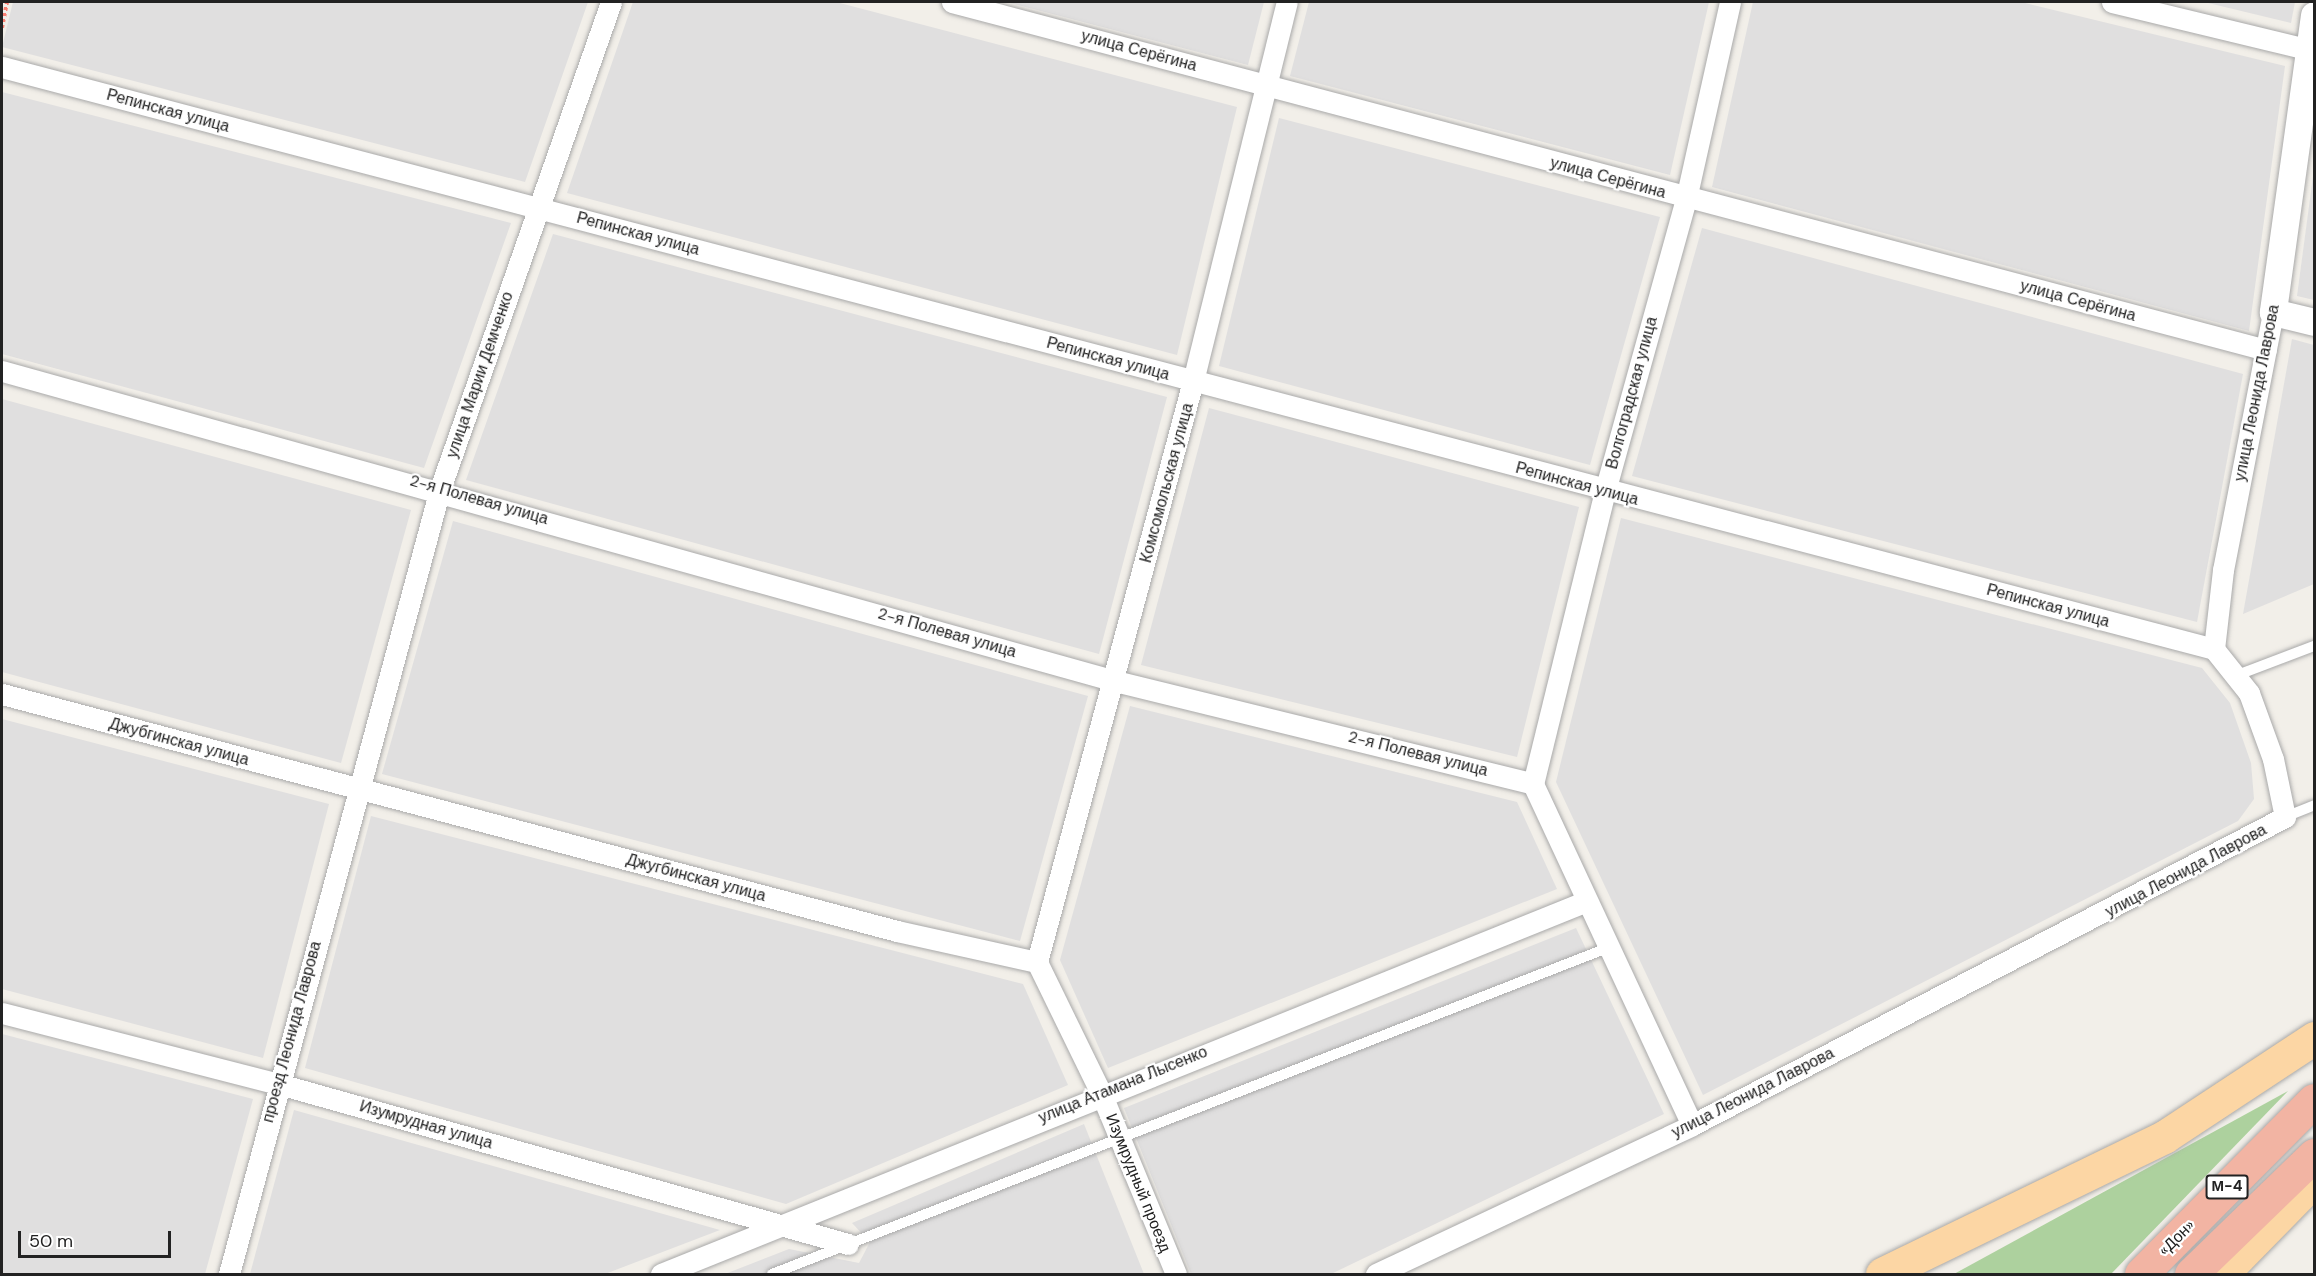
<!DOCTYPE html>
<html>
<head>
<meta charset="utf-8">
<style>
  body { margin:0 }
  #map { position:relative; width:2316px; height:1276px; overflow:hidden; background:#f2efe9; font-family:"DM Sans",sans-serif }
  div>[style] { position:absolute }
  .residential>* { inset:0; background:#e0dfdf }
  .forest>* { inset:0; background:#add19e }
  .path>* { height:4px; margin-top:-2px; transform-origin:0; background:repeating-linear-gradient(90deg,#fa8072 0 3px,transparent 0 6px) }
  .roads { filter:drop-shadow(0 0 2px #a9a9a9) drop-shadow(0 0 2px #a9a9a9) }
  .service>* { height:10px; margin:-5px; padding:0 5px; transform-origin:5px; border-radius:5px; background:#fff }
  .minor>* { height:21px; margin:-10.5px; padding:0 10.5px; transform-origin:10.5px; border-radius:10.5px; background:#fff }
  .tertiary>* { height:27px; margin:-13.5px; padding:0 13.5px; transform-origin:13.5px; border-radius:13.5px; background:#fff }
  .primary>* { height:33px; margin:-16.5px; padding:0 16.5px; transform-origin:16.5px; border-radius:16.5px; background:#fcd6a4 }
  .trunk>* { height:33px; margin:-16.5px; padding:0 16.5px; transform-origin:16.5px; border-radius:16.5px; background:#f2b4a3 }
  span { translate:-50% -50%; white-space:nowrap; text-align:center; line-height:1.15; -webkit-text-stroke:4.5px #fff; paint-order:stroke }
  .shield-label span { padding:2px 4px; background:#fff; border:2px solid; border-radius:4px; -webkit-text-stroke-width:0 }
  .shield-label { font-size:15px; color:#222; font-weight:700 }
  .street-label { font-size:16px; color:#222 }
  .frame { position:absolute; inset:0; border:3px solid #222; pointer-events:none }
  .scale { position:absolute; left:18px; top:1231px; width:153px; height:27px; box-sizing:border-box; border:3px solid #222; border-top:0; padding-left:8px; font-size:18px; line-height:21px; white-space:nowrap; color:#222; -webkit-text-stroke:4px #fff; paint-order:stroke }
</style>
</head>
<body>
<div id="map">
  <div class="residential">
    <div style="clip-path:polygon(13px 2px,588px 2px,525px 182px,2px 47px)"></div>
    <div style="clip-path:polygon(633px 2px,836px 2px,1237px 107px,1177px 355px,567px 193px)"></div>
    <div style="clip-path:polygon(1006px 2px,1264px 2px,1248px 65px)"></div>
    <div style="clip-path:polygon(1309px 2px,1709px 2px,1670px 175px,1290px 76px)"></div>
    <div style="clip-path:polygon(1753px 2px,2021px 2px,2285px 66px,2249px 331px,1712px 187px)"></div>
    <div style="clip-path:polygon(2204px 2px,2295px 2px,2291px 23px)"></div>
    <div style="clip-path:polygon(2px 92px,511px 223px,424px 468px,2px 354px)"></div>
    <div style="clip-path:polygon(1279px 118px,1660px 217px,1590px 465px,1219px 366px)"></div>
    <div style="clip-path:polygon(2314px 169px,2314px 300px,2297px 296px)"></div>
    <div style="clip-path:polygon(1702px 228px,2243px 374px,2197px 622px,1632px 476px)"></div>
    <div style="clip-path:polygon(553px 234px,1167px 397px,1099px 654px,466px 480px)"></div>
    <div style="clip-path:polygon(2292px 339px,2314px 345px,2314px 584px,2243px 614px)"></div>
    <div style="clip-path:polygon(2px 399px,411px 510px,341px 763px,2px 672px)"></div>
    <div style="clip-path:polygon(1209px 408px,1579px 507px,1517px 757px,1141px 665px)"></div>
    <div style="clip-path:polygon(1621px 518px,2202px 668px,2230px 703px,2251px 763px,2254px 799px,2238px 821px,1703px 1095px,1556px 782px)"></div>
    <div style="clip-path:polygon(453px 521px,1088px 696px,1020px 941px,382px 774px)"></div>
    <div style="clip-path:polygon(1130px 706px,1517px 802px,1557px 889px,1108px 1068px,1060px 960px)"></div>
    <div style="clip-path:polygon(2px 719px,329px 804px,263px 1058px,2px 989px)"></div>
    <div style="clip-path:polygon(371px 816px,1023px 984px,1068px 1085px,786px 1204px,305px 1068px)"></div>
    <div style="clip-path:polygon(1576px 928px,1664px 1114px,1331px 1274px,1191px 1274px,1124px 1108px)"></div>
    <div style="clip-path:polygon(2px 1034px,253px 1099px,205px 1274px,2px 1274px)"></div>
    <div style="clip-path:polygon(294px 1110px,720px 1230px,605px 1274px,250px 1274px)"></div>
    <div style="clip-path:polygon(1084px 1124px,1144px 1274px,725px 1274px,789px 1249px,859px 1263px,870px 1242px,852px 1223px)"></div>
  </div>
  <div class="forest">
    <div style="clip-path:polygon(2288px 1091px,2111px 1274px,1954px 1274px)"></div>
  </div>
  <div class="path">
    <div style="left:2px;top:28px;width:26px;rotate:-79deg"></div>
  </div>
  <div class="roads">
    <div class="service">
      <div style="left:2235px;top:676px;width:85px;rotate:-20.8deg"></div>
      <div style="left:2285px;top:817px;width:31px;rotate:-22deg"></div>
      <div style="left:772px;top:1274px;width:900px;rotate:-21.32deg"></div>
    </div>
    <div class="minor">
      <div style="left:952px;top:2px;width:1359px;rotate:14.83deg"></div>
      <div style="left:2112px;top:2px;width:208px;rotate:13.6deg"></div>
      <div style="left:2px;top:67px;width:2287px;rotate:14.74deg"></div>
      <div style="left:2px;top:371px;width:1155px;rotate:15.56deg"></div>
      <div style="left:1115px;top:681px;width:431px;rotate:13.8deg"></div>
      <div style="left:1533px;top:784px;width:376px;rotate:65deg"></div>
      <div style="left:2px;top:694px;width:926px;rotate:14.83deg"></div>
      <div style="left:897px;top:931px;width:143px;rotate:12.5deg"></div>
      <div style="left:1533px;top:784px;width:302px;rotate:-76.2deg"></div>
      <div style="left:1605px;top:491px;width:303px;rotate:-74.5deg"></div>
      <div style="left:1686px;top:199px;width:202px;rotate:-77.4deg"></div>
      <div style="left:1037px;top:962px;width:602px;rotate:-74.97deg"></div>
      <div style="left:1193px;top:381px;width:390px;rotate:-76.1deg"></div>
      <div style="left:1037px;top:962px;width:146px;rotate:64deg"></div>
      <div style="left:1101px;top:1093px;width:196px;rotate:67.5deg"></div>
      <div style="left:2px;top:1013px;width:286px;rotate:14.4deg"></div>
      <div style="left:279px;top:1084px;width:591px;rotate:15.71deg"></div>
      <div style="left:229px;top:1274px;width:813px;rotate:-74.96deg"></div>
      <div style="left:440px;top:489px;width:516px;rotate:-70.65deg"></div>
      <div style="left:661px;top:1274px;width:998px;rotate:-21.94deg"></div>
      <div style="left:1376px;top:1274px;width:349px;rotate:-25.2deg"></div>
      <div style="left:1692px;top:1125px;width:668px;rotate:-27.45deg"></div>
      <div style="left:2285px;top:817px;width:59px;rotate:-101.7deg"></div>
      <div style="left:2273px;top:759px;width:70px;rotate:-110deg"></div>
      <div style="left:2249px;top:693px;width:56px;rotate:-128.5deg"></div>
      <div style="left:2214px;top:649px;width:80px;rotate:-83.5deg"></div>
      <div style="left:2223px;top:570px;width:263px;rotate:-79deg"></div>
    </div>
    <div class="tertiary">
      <div style="left:2314px;top:15px;width:300px;rotate:97.9deg"></div>
      <div style="left:2273px;top:312px;width:42px;rotate:13.7deg"></div>
    </div>
    <div class="primary">
      <div style="left:1882px;top:1274px;width:314px;rotate:-25.9deg"></div>
      <div style="left:2164px;top:1137px;width:180px;rotate:-33.4deg"></div>
      <div style="left:2222px;top:1274px;width:132px;rotate:-45.6deg"></div>
    </div>
    <div class="trunk">
      <div style="left:2141px;top:1274px;width:245px;rotate:-45.2deg"></div>
      <div style="left:2191px;top:1274px;width:171px;rotate:-44.1deg"></div>
    </div>
  </div>
  <div class="shield-label">
    <span style="left:2227px;top:1187px">М-4</span>
  </div>
  <div class="street-label">
    <span style="left:1139px;top:51px;rotate:15deg">улица Серёгина</span>
    <span style="left:168px;top:111px;rotate:15deg">Репинская улица</span>
    <span style="left:1608px;top:178px;rotate:15deg">улица Серёгина</span>
    <span style="left:638px;top:234px;rotate:15deg">Репинская улица</span>
    <span style="left:2078px;top:301px;rotate:15deg">улица Серёгина</span>
    <span style="left:1108px;top:359px;rotate:15deg">Репинская улица</span>
    <span style="left:480px;top:375px;rotate:-71deg">улица Марии Демченко</span>
    <span style="left:1632px;top:393px;rotate:-75deg">Волгоградская улица</span>
    <span style="left:2257px;top:393px;rotate:-79deg">улица Леонида Лаврова</span>
    <span style="left:1167px;top:483px;rotate:-75deg">Комсомольская улица</span>
    <span style="left:1577px;top:484px;rotate:15deg">Репинская улица</span>
    <span style="left:479px;top:500px;rotate:16deg">2-я Полевая улица</span>
    <span style="left:2048px;top:606px;rotate:15deg">Репинская улица</span>
    <span style="left:947px;top:633px;rotate:16deg">2-я Полевая улица</span>
    <span style="left:179px;top:742px;rotate:15deg">Джубгинская улица</span>
    <span style="left:1418px;top:754px;rotate:14deg">2-я Полевая улица</span>
    <span style="left:2186px;top:871px;rotate:-28deg">улица Леонида Лаврова</span>
    <span style="left:696px;top:878px;rotate:15deg">Джугбинская улица</span>
    <span style="left:292px;top:1032px;rotate:-75deg">проезд Леонида Лаврова</span>
    <span style="left:1123px;top:1085px;rotate:-22deg">улица Атамана Лысенко</span>
    <span style="left:1753px;top:1093px;rotate:-27deg">улица Леонида Лаврова</span>
    <span style="left:426px;top:1125px;rotate:16deg">Изумрудная улица</span>
    <span style="left:1138px;top:1183px;rotate:68deg">Изумрудный проезд</span>
    <span style="left:2177px;top:1238px;rotate:-45deg">«Дон»</span>
  </div>
  <div class="frame"></div>
  <div class="scale">50 m</div>
</div>
</body>
</html>
